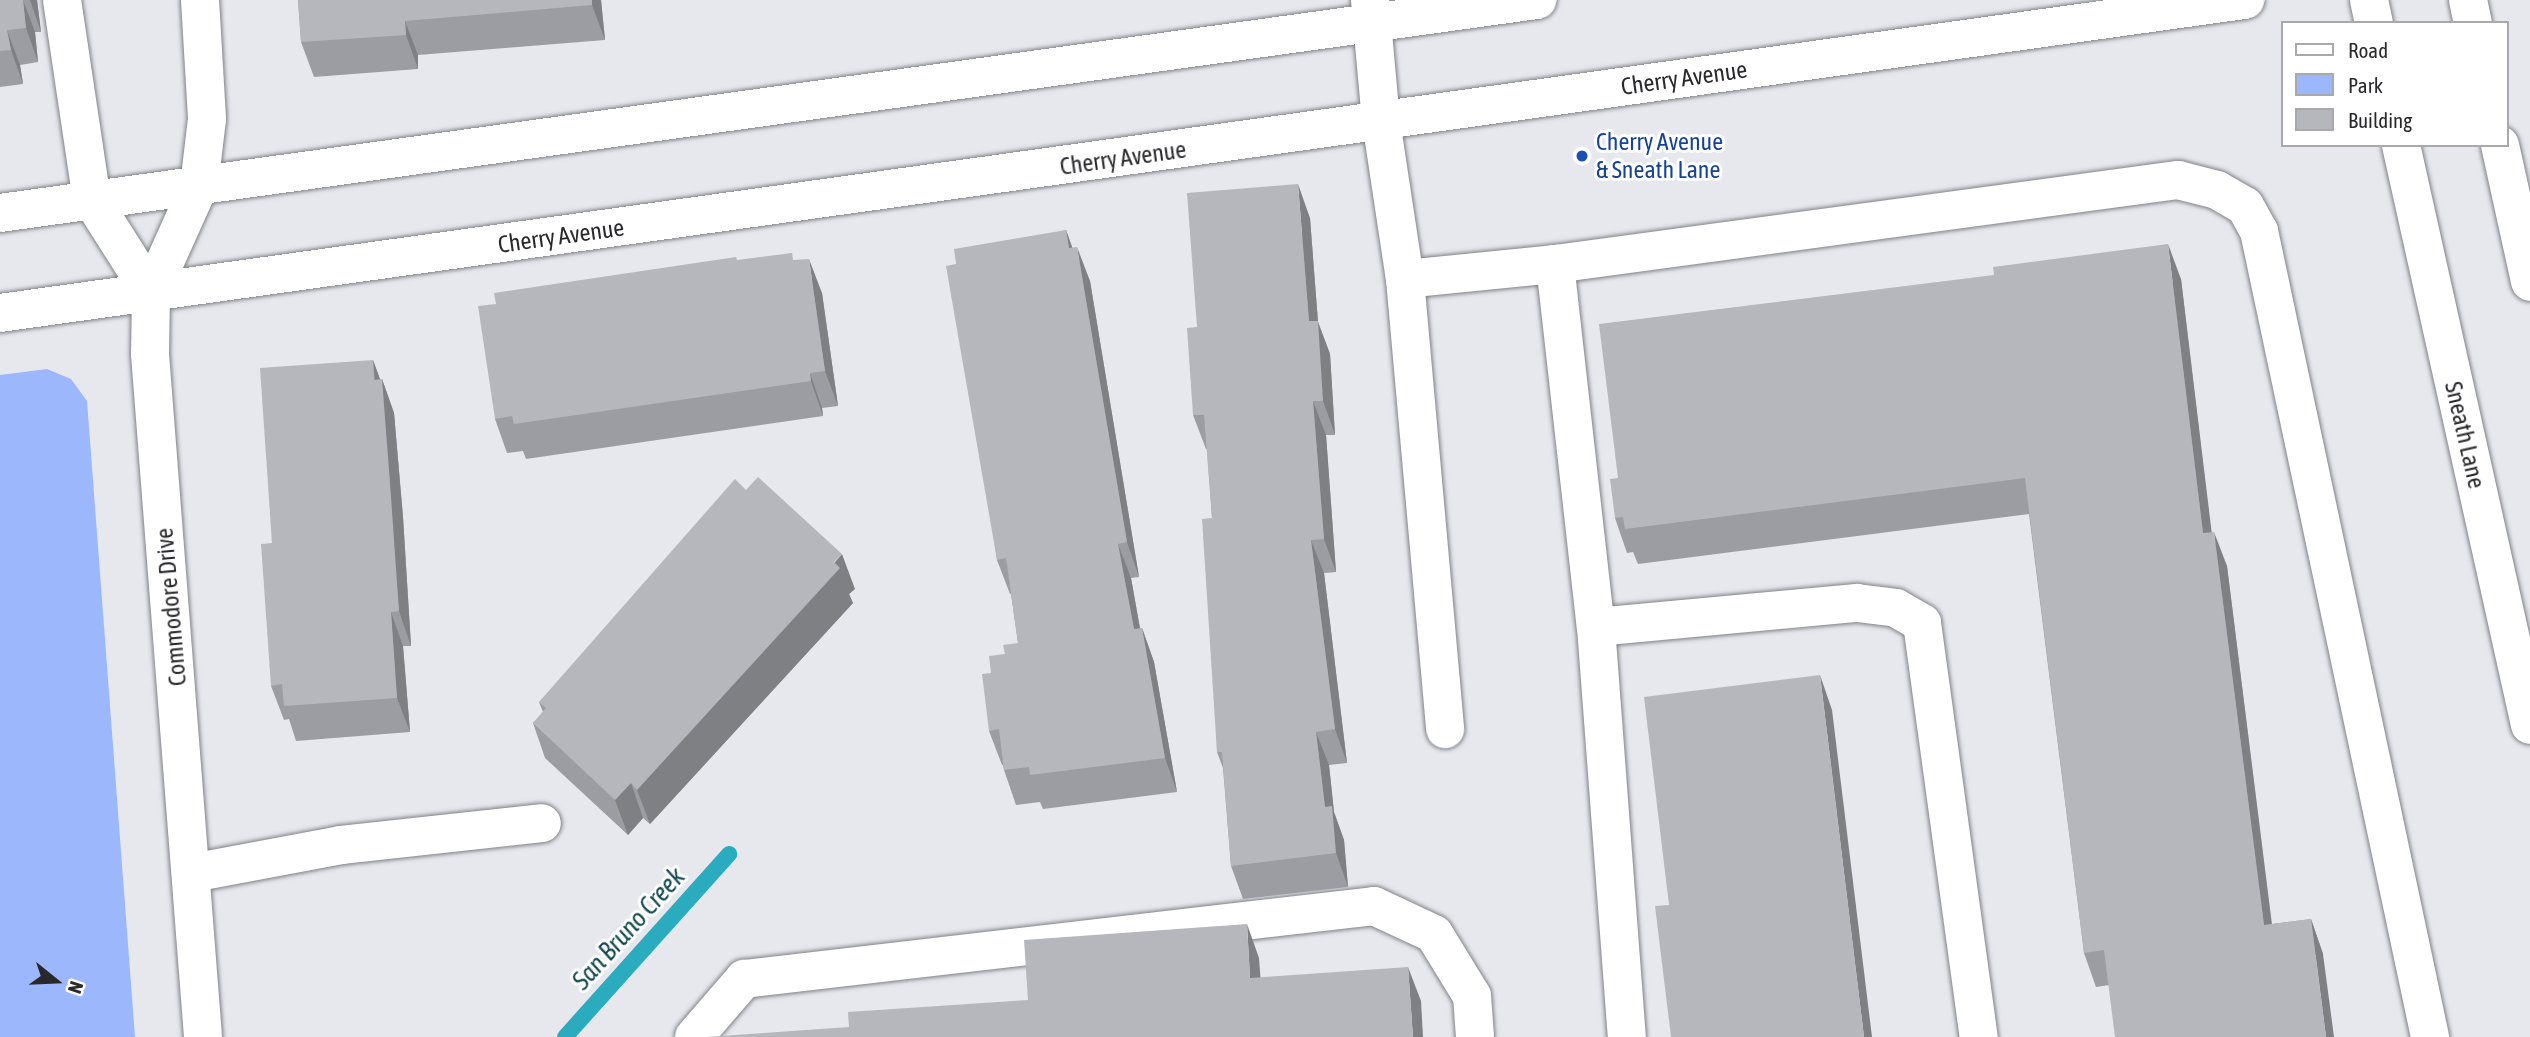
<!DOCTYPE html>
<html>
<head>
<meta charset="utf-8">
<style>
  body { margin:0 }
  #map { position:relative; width:2530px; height:1037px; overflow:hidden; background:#e6e8ee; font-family:"Asap Condensed",sans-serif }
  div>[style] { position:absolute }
  .green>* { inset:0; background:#9db7fd }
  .stream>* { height:16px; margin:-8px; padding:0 8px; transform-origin:8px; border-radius:8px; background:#2aacbe }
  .roads { filter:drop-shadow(0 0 2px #808287) drop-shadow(0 0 2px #808287) }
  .minor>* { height:38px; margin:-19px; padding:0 19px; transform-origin:19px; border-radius:19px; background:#fff }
  .major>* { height:38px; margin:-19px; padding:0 19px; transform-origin:19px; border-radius:19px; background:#fff }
  .wall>* { inset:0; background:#9c9da3 }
  .shaded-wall>* { inset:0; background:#7f8084 }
  .building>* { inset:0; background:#b5b7bd }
  .dots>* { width:19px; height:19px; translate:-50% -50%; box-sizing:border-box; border:4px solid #fff; border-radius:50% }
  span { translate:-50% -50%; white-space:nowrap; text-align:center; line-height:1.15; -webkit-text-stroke:6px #fff; paint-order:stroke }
  .street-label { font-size:24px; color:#29292c }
  .transit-label { font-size:24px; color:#164399 }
  .left { translate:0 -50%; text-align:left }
  .water-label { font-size:26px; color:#134951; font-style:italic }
  .legend { position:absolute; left:2281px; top:21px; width:228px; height:126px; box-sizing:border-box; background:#fff; border:2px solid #a9a9ab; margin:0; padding:9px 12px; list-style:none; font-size:21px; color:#29292c }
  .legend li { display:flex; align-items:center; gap:14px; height:35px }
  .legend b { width:35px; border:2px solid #a9a9ab }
  .north { position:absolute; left:21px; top:946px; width:70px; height:70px; -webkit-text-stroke:5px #fff; paint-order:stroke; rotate:108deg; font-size:19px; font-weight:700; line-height:28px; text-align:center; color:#29292c }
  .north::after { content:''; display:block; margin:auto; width:24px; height:32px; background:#29292c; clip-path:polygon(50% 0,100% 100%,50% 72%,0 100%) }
</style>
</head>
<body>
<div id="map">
  <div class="green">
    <div style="clip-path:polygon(47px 369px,71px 379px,87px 401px,135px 1037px,0 1037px,0 375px)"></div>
  </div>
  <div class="stream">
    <div style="left:565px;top:1037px;width:246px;rotate:-48.1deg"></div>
  </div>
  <div class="roads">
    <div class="minor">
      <div style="left:62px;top:0;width:202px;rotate:81.5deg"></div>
      <div style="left:92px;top:200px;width:110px;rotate:57.6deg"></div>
      <div style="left:200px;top:0;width:119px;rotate:86.6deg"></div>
      <div style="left:207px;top:119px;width:67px;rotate:96.8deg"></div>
      <div style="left:199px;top:186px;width:117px;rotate:114.2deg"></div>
      <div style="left:151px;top:293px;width:61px;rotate:90.9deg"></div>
      <div style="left:150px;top:354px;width:685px;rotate:85.56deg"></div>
      <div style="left:1370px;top:0;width:121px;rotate:84.8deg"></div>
      <div style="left:1381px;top:121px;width:160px;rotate:81.4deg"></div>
      <div style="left:1405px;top:279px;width:452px;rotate:84.9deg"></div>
      <div style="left:0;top:213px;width:1552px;rotate:-7.89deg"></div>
      <div style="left:1555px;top:264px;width:365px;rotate:83.6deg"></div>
      <div style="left:1596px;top:627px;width:411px;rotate:85.7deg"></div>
      <div style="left:1405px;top:279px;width:151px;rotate:-5.7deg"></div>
      <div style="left:1555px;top:264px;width:629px;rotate:-7.68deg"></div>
      <div style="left:2178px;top:180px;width:40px;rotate:14.4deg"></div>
      <div style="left:2217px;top:190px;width:32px;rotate:30deg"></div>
      <div style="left:2245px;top:206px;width:29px;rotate:61deg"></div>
      <div style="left:2259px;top:231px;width:824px;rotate:78.02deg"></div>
      <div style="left:0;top:313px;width:2267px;rotate:-7.94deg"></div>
      <div style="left:1596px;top:627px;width:262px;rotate:-5.3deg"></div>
      <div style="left:1857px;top:603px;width:39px;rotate:7deg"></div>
      <div style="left:1896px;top:608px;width:30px;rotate:30deg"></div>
      <div style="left:1922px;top:623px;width:418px;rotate:82.2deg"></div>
      <div style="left:192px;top:873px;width:152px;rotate:-10.6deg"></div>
      <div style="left:341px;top:845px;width:202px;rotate:-6.2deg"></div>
      <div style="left:694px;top:1037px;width:77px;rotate:-49.2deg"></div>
      <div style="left:744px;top:979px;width:634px;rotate:-6.61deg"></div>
      <div style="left:1374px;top:906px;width:66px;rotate:25deg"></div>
      <div style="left:1434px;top:934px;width:73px;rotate:58.5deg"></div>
      <div style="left:1472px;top:996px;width:41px;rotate:85.8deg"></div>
    </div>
    <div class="major">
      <div style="left:2369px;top:0;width:24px;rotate:78deg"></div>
      <div style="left:2468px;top:0;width:24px;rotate:78deg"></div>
      <div style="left:2401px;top:145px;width:594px;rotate:77.46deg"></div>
      <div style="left:2500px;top:145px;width:140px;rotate:77.6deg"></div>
    </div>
  </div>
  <div class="wall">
    <div style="clip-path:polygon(0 0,37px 0,41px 32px,35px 32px,38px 62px,20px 65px,23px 84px,0 87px)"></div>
    <div style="clip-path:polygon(298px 0,601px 0,605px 40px,418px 55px,418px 69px,314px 77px,301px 42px)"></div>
    <div style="clip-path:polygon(1310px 218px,1318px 322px,1330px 354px,1335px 435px,1326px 435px,1336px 572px,1324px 573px,1347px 763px,1329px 765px,1334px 812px,1344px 840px,1348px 887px,1243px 899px,1231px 866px,1223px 768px,1217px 752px,1212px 518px,1207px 449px,1206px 449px,1193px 415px)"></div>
    <div style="clip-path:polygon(1066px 230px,1072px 247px,1090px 281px,1139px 577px,1131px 578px,1140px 628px,1142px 628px,1154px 662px,1177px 792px,1043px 809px,1040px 802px,1016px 805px,1004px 770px,1003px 765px,1002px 765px,989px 731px,991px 673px,1005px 654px,1018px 643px,1011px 594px,1010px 594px,997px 560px,956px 264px)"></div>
    <div style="clip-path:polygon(737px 260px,794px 260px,822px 293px,838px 406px,822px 408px,823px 416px,526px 459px,523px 451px,507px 453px,495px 419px,496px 304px)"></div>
    <div style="clip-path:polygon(2181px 279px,2211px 532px,2227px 566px,2272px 924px,2311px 919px,2323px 954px,2096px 987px,2084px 953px,2029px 514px,1638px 564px,1633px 552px,1627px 553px,1615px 518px,1618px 478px)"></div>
    <div style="clip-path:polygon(373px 360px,380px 379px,382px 379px,394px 413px,403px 517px,411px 646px,403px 646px,410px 732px,296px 741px,289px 719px,284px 720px,271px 686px,272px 543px)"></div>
    <div style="clip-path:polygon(855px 589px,849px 594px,853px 603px,650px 824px,643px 818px,628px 835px,545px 758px,533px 723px,543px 712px,539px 702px)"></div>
  </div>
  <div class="shaded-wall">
    <div style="clip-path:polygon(23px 0,35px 32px,38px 62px,26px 28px)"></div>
    <div style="clip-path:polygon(30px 0,37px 0,41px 32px)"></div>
    <div style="clip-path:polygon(592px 0,601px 0,605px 40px,592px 5px)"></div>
    <div style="clip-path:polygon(405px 21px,418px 55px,418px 69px,406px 35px)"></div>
    <div style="clip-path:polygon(7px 30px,20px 65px,23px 84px,11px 50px)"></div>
    <div style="clip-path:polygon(1298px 184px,1310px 218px,1318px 322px,1330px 354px,1335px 435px,1323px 401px,1309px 321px)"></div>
    <div style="clip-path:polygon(1066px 230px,1078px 264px,1069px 248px)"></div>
    <div style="clip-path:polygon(2168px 244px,2181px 279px,2216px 568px,2203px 533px)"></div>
    <div style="clip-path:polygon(1077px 247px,1090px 281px,1139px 577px,1127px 542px)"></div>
    <div style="clip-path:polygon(809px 259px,822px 293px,838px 406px,825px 371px)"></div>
    <div style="clip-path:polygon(373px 360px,382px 385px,382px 379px,394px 413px,403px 517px,411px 646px,399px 611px)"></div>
    <div style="clip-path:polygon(810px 373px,822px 408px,823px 416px,811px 381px)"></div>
    <div style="clip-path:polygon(1313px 401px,1326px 435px,1336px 572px,1324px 539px)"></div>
    <div style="clip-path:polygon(2214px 532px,2227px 566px,2276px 959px,2264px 925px)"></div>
    <div style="clip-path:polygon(1311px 540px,1324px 573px,1347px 763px,1335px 729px)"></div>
    <div style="clip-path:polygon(1118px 544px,1131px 578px,1146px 663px,1134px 629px)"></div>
    <div style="clip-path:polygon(842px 554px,855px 589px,849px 594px,853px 603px,650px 824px,637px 790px)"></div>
    <div style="clip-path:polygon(391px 612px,403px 646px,410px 732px,397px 698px)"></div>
    <div style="clip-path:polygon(1142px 628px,1154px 662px,1177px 792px,1165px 758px)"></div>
    <div style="clip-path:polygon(1820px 675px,1832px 710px,1872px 1037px,1864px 1037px)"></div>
    <div style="clip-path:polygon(1316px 732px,1329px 765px,1334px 812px,1344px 840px,1348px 887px,1336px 853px,1325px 807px)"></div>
    <div style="clip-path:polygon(631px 783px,643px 818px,628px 835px,615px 800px)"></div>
    <div style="clip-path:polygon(2311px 919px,2323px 954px,2334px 1037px,2326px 1037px)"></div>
    <div style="clip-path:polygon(1247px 924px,1259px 958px,1263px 1012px,1250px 978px)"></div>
    <div style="clip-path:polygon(1408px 967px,1421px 1001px,1423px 1037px,1413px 1037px)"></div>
  </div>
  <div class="building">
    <div style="clip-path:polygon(0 0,23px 0,26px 28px,7px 30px,11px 50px,0 51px)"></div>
    <div style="clip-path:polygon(298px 0,592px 0,592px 5px,405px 21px,406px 35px,301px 42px)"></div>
    <div style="clip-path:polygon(1298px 184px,1309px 321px,1318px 321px,1323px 401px,1313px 401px,1324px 539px,1311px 540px,1335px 729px,1316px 732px,1325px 807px,1332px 806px,1336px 853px,1231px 866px,1222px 752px,1217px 752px,1202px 519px,1212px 518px,1204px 415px,1193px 415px,1187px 328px,1197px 327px,1187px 193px)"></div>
    <div style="clip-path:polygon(1066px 230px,1069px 248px,1077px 247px,1127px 542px,1118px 544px,1134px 629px,1142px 628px,1165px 758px,1030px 775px,1029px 767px,1004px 770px,999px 729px,989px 731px,982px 674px,991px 673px,989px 656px,1005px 654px,1003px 645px,1018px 643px,1006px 558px,997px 560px,946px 266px,956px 264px,954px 249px)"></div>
    <div style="clip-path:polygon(2168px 244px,2203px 533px,2214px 532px,2264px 925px,2311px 919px,2326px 1037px,2115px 1037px,2104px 950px,2084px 953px,2025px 478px,1625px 529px,1623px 517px,1615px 518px,1610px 479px,1618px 478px,1599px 324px,1994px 275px,1993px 267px)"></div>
    <div style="clip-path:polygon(792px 253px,793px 260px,809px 259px,825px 371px,810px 373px,811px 381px,514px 424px,512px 416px,495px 419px,478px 306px,496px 304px,494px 293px,736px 257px,737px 260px)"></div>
    <div style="clip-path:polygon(373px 360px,374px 380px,382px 379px,390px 483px,399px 611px,391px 612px,397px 698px,284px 706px,282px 684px,271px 686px,261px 544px,272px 543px,260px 368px)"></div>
    <div style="clip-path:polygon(758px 477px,842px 554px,834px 562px,840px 568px,637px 790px,631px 783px,615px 800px,533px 723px,546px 708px,539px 702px,735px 479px,746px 490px)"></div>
    <div style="clip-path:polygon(1820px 675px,1864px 1037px,1671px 1037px,1655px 906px,1669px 905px,1644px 697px)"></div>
    <div style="clip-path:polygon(1247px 924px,1250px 978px,1408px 967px,1413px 1037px,707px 1037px,849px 1027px,848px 1012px,1028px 1000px,1024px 940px)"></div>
  </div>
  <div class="dots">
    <div style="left:1582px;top:156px;background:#1a4fb4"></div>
  </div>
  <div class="street-label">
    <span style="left:1684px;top:78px;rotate:-8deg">Cherry Avenue</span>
    <span style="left:1123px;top:158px;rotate:-8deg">Cherry Avenue</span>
    <span style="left:561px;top:236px;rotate:-8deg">Cherry Avenue</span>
    <span style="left:2465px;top:435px;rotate:77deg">Sneath Lane</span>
    <span style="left:171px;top:607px;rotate:-95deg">Commodore Drive</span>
  </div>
  <div class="transit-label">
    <span class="left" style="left:1596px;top:156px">Cherry Avenue<br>&amp; Sneath Lane</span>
  </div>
  <div class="water-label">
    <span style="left:629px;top:929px;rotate:-48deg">San Bruno Creek</span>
  </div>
  <ul class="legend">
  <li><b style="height:9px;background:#fff"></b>Road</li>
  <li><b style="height:19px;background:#9db7fd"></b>Park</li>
  <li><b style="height:19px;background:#b5b7bd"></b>Building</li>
  </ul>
  <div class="north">N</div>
</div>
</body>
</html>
